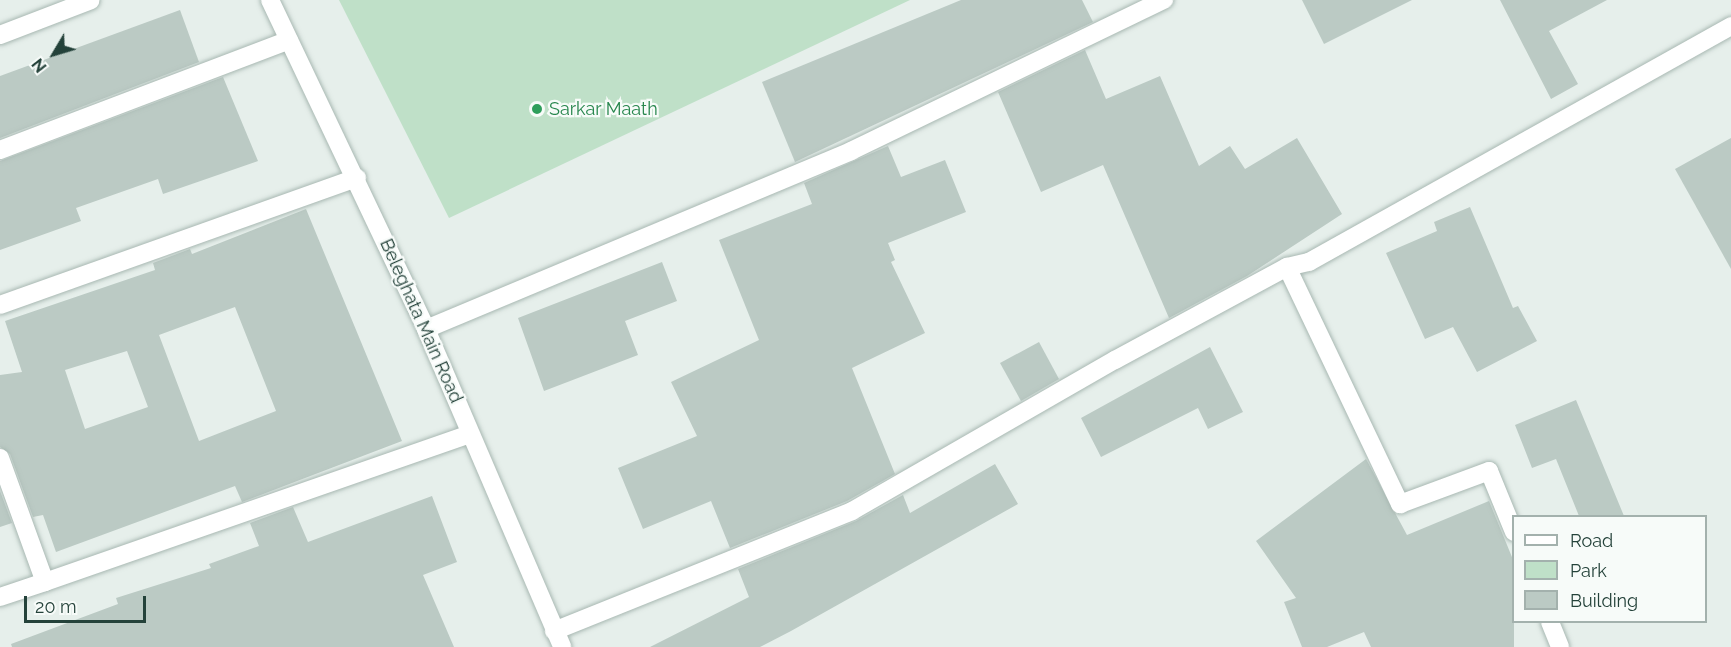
<!DOCTYPE html>
<html>
<head>
<meta charset="utf-8">
<style>
  body { margin:0 }
  #map { position:relative; width:1731px; height:647px; overflow:hidden; background:#e6efeb; font-family:Raleway,sans-serif }
  div>[style] { position:absolute }
  .green>* { inset:0; background:#bfe0c8 }
  .building>* { inset:0; background:#bbcac4 }
  .roads { filter:drop-shadow(0 0 2px #a8b8b2) drop-shadow(0 0 2px #a8b8b2) }
  .street>* { height:18px; margin:-9px; padding:0 9px; transform-origin:9px; border-radius:9px; background:#fff }
  .secondary>* { height:18px; margin:-9px; padding:0 9px; transform-origin:9px; border-radius:9px; background:#fff }
  .dots>* { width:16px; height:16px; translate:-50% -50%; box-sizing:border-box; border:3px solid #f7fbf9; border-radius:50% }
  span { translate:-50% -50%; white-space:nowrap; text-align:center; line-height:1.15; -webkit-text-stroke:4.5px #f7fbf9; paint-order:stroke }
  .leisure-label { font-size:18px; color:#27864d }
  .left { translate:0 -50%; text-align:left }
  .street-label { font-size:18px; color:#24423a }
  .legend { position:absolute; left:1512px; top:515px; width:195px; height:108px; box-sizing:border-box; background:#f7fbf9; border:2px solid #a3b1ad; margin:0; padding:8px 10px; list-style:none; font-size:18px; color:#24423a }
  .legend li { display:flex; align-items:center; gap:12px; height:30px }
  .legend b { width:30px; border:2px solid #a3b1ad }
  .north { position:absolute; left:24px; top:24px; width:60px; height:60px; -webkit-text-stroke:4px #f7fbf9; paint-order:stroke; rotate:232deg; font-size:16px; font-weight:700; line-height:24px; text-align:center; color:#24423a }
  .north::after { content:''; display:block; margin:auto; width:21px; height:27px; background:#24423a; clip-path:polygon(50% 0,100% 100%,50% 72%,0 100%) }
  .scale { position:absolute; left:24px; top:596px; width:122px; height:27px; box-sizing:border-box; border:3px solid #24423a; border-top:0; padding-left:8px; font-size:18px; line-height:21px; white-space:nowrap; color:#24423a; -webkit-text-stroke:4px #f7fbf9; paint-order:stroke }
</style>
</head>
<body>
<div id="map">
  <div class="green">
    <div style="clip-path:polygon(339px 0,910px 0,449px 218px)"></div>
  </div>
  <div class="building">
    <div style="clip-path:polygon(961px 0,1082px 0,1093px 22px,795px 162px,762px 82px)"></div>
    <div style="clip-path:polygon(1302px 0,1412px 0,1324px 44px)"></div>
    <div style="clip-path:polygon(1500px 0,1607px 0,1549px 31px,1578px 84px,1551px 99px)"></div>
    <div style="clip-path:polygon(180px 10px,199px 62px,0 138px,0 76px)"></div>
    <div style="clip-path:polygon(1085px 50px,1106px 99px,1160px 76px,1199px 166px,1230px 146px,1245px 169px,1297px 138px,1342px 214px,1247px 276px,1169px 318px,1103px 165px,1041px 192px,998px 92px)"></div>
    <div style="clip-path:polygon(223px 77px,258px 161px,163px 194px,158px 179px,76px 208px,81px 221px,0 250px,0 161px)"></div>
    <div style="clip-path:polygon(1731px 138px,1731px 269px,1675px 169px)"></div>
    <div style="clip-path:polygon(888px 146px,901px 177px,945px 160px,966px 212px,888px 243px,895px 260px,891px 262px,925px 333px,852px 368px,895px 474px,847px 501px,730px 548px,711px 501px,643px 529px,618px 468px,697px 436px,671px 382px,759px 340px,719px 240px,812px 204px,804px 183px)"></div>
    <div style="clip-path:polygon(1470px 207px,1513px 308px,1518px 306px,1537px 341px,1477px 372px,1453px 327px,1425px 339px,1386px 253px,1437px 231px,1434px 222px)"></div>
    <div style="clip-path:polygon(evenodd,306px 209px,402px 441px,242px 502px,235px 486px,56px 552px,43px 515px,33px 517px,10px 454px,0 447px,0 375px,22px 372px,5px 321px,155px 270px,153px 263px,190px 249px,192px 254px,306px 209px,235px 307px,276px 411px,199px 441px,159px 335px,235px 307px,306px 209px,127px 351px,148px 407px,85px 429px,65px 370px,127px 351px)"></div>
    <div style="clip-path:polygon(662px 262px,677px 301px,625px 321px,638px 355px,544px 391px,518px 318px)"></div>
    <div style="clip-path:polygon(1039px 342px,1059px 379px,1021px 401px,1000px 363px)"></div>
    <div style="clip-path:polygon(1210px 347px,1243px 412px,1208px 429px,1198px 408px,1101px 457px,1081px 418px)"></div>
    <div style="clip-path:polygon(1576px 400px,1624px 516px,1579px 516px,1556px 459px,1532px 468px,1515px 425px)"></div>
    <div style="clip-path:polygon(1366px 459px,1407px 535px,1489px 501px,1514px 562px,1514px 647px,1371px 647px,1364px 632px,1327px 647px,1302px 647px,1284px 602px,1296px 598px,1256px 541px)"></div>
    <div style="clip-path:polygon(995px 464px,1018px 504px,791px 631px,760px 647px,650px 647px,749px 597px,738px 569px,856px 521px,903px 495px,910px 513px)"></div>
    <div style="clip-path:polygon(0 491px,12px 523px,0 527px)"></div>
    <div style="clip-path:polygon(432px 496px,457px 562px,423px 575px,454px 647px,12px 647px,11px 644px,118px 604px,116px 598px,211px 568px,209px 564px,259px 546px,250px 523px,293px 507px,308px 542px)"></div>
  </div>
  <div class="roads">
    <div class="street">
      <div style="left:0;top:35px;width:97px;rotate:-21deg"></div>
      <div style="left:0;top:150px;width:309px;rotate:-20.8deg"></div>
      <div style="left:1287px;top:267px;width:263px;rotate:64.5deg"></div>
      <div style="left:1400px;top:504px;width:95px;rotate:-20.3deg"></div>
      <div style="left:1489px;top:471px;width:66px;rotate:67.7deg"></div>
      <div style="left:0;top:305px;width:379px;rotate:-19.6deg"></div>
      <div style="left:426px;top:329px;width:461px;rotate:-22.7deg"></div>
      <div style="left:851px;top:151px;width:348px;rotate:-25.8deg"></div>
      <div style="left:0;top:458px;width:132px;rotate:70.1deg"></div>
      <div style="left:45px;top:582px;width:450px;rotate:-19.2deg"></div>
      <div style="left:0;top:597px;width:47px;rotate:-18.4deg"></div>
      <div style="left:1550px;top:622px;width:27px;rotate:68deg"></div>
      <div style="left:554px;top:631px;width:321px;rotate:-21.9deg"></div>
      <div style="left:852px;top:511px;width:303px;rotate:-29.9deg"></div>
      <div style="left:1115px;top:360px;width:196px;rotate:-28.4deg"></div>
      <div style="left:1287px;top:267px;width:23px;rotate:-13deg"></div>
      <div style="left:1309px;top:262px;width:484px;rotate:-29.2deg"></div>
    </div>
    <div class="secondary">
      <div style="left:270px;top:0;width:364px;rotate:64.6deg"></div>
      <div style="left:426px;top:329px;width:346px;rotate:66.8deg"></div>
    </div>
  </div>
  <div class="dots">
    <div style="left:537px;top:109px;background:#2e9e5b"></div>
  </div>
  <div class="leisure-label">
    <span class="left" style="left:549px;top:109px">Sarkar Maath</span>
  </div>
  <div class="street-label">
    <span style="left:421px;top:321px;rotate:66deg">Beleghata Main Road</span>
  </div>
  <ul class="legend">
  <li><b style="height:8px;background:#fff"></b>Road</li>
  <li><b style="height:16px;background:#bfe0c8"></b>Park</li>
  <li><b style="height:16px;background:#bbcac4"></b>Building</li>
  </ul>
  <div class="north">N</div>
  <div class="scale">20 m</div>
</div>
</body>
</html>
